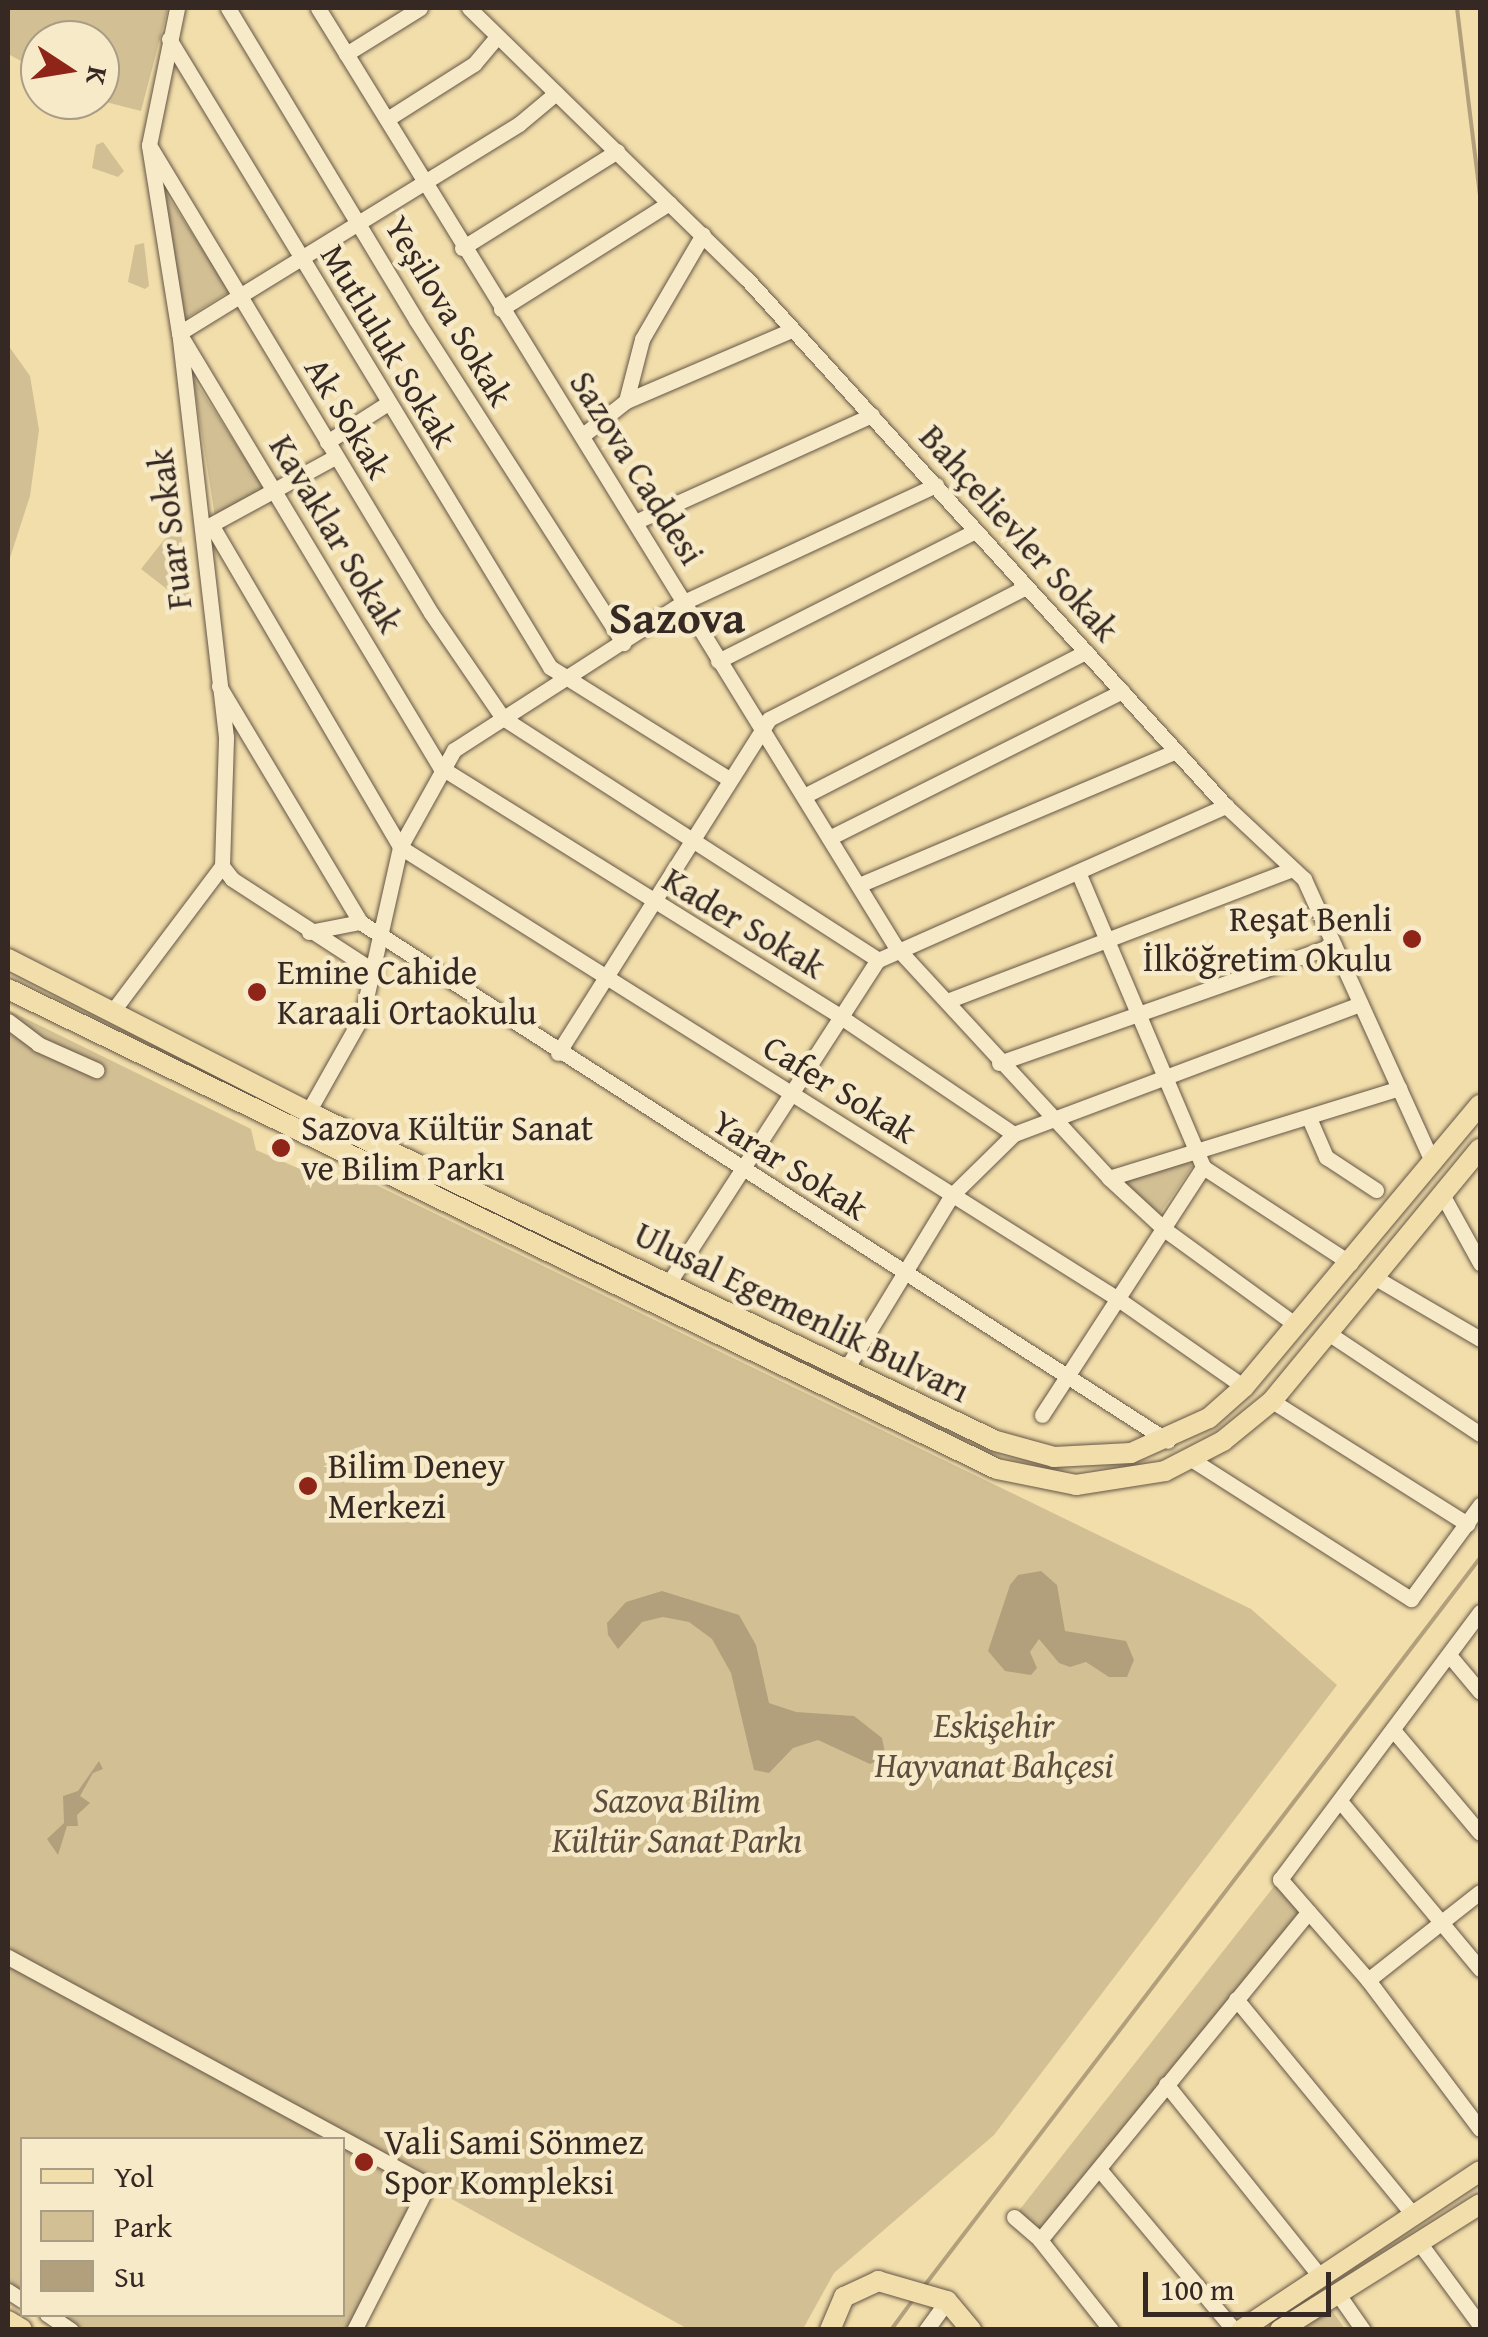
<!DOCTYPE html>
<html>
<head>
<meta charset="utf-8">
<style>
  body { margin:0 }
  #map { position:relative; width:1488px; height:2337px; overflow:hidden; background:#f2deab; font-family:"Gentium Book Plus",serif }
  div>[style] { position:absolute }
  .green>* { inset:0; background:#d2bf94 }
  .water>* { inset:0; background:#b2a07d }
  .stream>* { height:4px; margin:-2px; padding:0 2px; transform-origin:2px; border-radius:2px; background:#b2a07d }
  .roads { filter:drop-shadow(0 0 2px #655646) drop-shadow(0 0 2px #655646) }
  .minor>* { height:15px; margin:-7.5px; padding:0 7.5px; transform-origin:7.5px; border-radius:7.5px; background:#f7eac8 }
  .major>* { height:20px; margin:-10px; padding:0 10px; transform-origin:10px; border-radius:10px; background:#f2deab }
  .highway>* { height:22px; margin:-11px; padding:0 11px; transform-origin:11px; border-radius:11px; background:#f2deab }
  .dots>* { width:28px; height:28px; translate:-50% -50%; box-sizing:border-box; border:5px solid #f7eac8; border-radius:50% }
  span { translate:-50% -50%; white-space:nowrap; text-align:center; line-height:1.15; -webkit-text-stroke:9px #f7eac8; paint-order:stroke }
  .street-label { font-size:35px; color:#362924 }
  .poi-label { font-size:35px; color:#362924 }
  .right { translate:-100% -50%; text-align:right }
  .left { translate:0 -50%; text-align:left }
  .park-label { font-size:35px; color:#5d4e40; font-style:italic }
  .district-label { font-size:45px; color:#362924; font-weight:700 }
  .frame { position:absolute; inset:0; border:10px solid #362924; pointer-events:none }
  .legend { position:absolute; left:20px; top:2137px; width:325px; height:180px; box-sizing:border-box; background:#f7eac8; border:2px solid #aa9d86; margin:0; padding:12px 18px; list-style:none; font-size:30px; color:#362924 }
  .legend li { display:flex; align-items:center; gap:20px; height:50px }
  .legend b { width:50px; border:2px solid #aa9d86 }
  .north { position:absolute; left:20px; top:20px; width:100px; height:100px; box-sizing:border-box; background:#f7eac8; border:2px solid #aa9d86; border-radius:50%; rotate:102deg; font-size:28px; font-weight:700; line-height:40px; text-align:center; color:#362924 }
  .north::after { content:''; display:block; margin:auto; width:35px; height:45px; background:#8f2418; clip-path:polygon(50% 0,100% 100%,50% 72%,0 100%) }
  .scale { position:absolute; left:1143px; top:2272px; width:188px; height:45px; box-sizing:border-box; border:5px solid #362924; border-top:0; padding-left:12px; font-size:30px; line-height:35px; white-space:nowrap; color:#362924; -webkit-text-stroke:8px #f7eac8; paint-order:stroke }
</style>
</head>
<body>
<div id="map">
  <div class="green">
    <div style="clip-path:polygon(8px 8px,168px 8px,141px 111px,98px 100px,100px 40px,40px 40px,40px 71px,8px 54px)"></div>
    <div style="clip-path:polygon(103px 142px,124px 171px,118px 177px,92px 168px,96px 145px)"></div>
    <div style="clip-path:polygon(165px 192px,230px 291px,183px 320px)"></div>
    <div style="clip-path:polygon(144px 243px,149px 286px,145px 289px,128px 282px,135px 245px)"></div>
    <div style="clip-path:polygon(8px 345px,30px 376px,39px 430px,30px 496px,8px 564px)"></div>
    <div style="clip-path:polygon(193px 378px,266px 490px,215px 517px)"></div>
    <div style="clip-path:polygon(178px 522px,180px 524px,190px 607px,141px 569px)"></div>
    <div style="clip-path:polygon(8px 1010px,251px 1129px,256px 1150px,307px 1172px,372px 1183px,1251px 1609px,1337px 1685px,994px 2135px,834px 2273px,803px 2329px,688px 2329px,428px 2186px,354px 2329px,71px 2329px,47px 2315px,342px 2314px,342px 2140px,22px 2140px,22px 2300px,8px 2291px)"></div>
    <div style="clip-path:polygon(1188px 1161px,1192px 1167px,1159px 1215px,1124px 1182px)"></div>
    <div style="clip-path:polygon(1276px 1884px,1302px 1912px,1040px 2232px,1017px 2213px)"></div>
    <div style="clip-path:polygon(1330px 2308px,1345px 2329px,1293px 2330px)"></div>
  </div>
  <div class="water">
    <div style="clip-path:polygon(1041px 1571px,1057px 1585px,1065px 1631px,1126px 1641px,1134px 1660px,1127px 1677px,1109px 1677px,1086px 1662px,1070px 1667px,1059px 1663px,1039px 1639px,1030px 1652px,1037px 1668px,1031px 1675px,1005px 1671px,988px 1651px,1010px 1585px,1018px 1575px)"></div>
    <div style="clip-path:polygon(662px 1591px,739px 1615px,756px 1645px,769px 1703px,796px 1712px,854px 1716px,882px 1738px,886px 1757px,870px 1764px,818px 1740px,793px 1748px,769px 1773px,754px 1770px,731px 1673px,712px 1639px,689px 1622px,663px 1617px,642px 1622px,618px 1649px,608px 1635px,607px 1623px,626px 1602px)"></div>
    <div style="clip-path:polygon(99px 1761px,103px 1769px,93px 1773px,80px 1796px,90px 1803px,77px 1815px,78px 1826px,67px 1826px,58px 1855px,47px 1839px,64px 1823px,63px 1796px,78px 1791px)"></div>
  </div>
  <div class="stream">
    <div style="left:1457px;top:8px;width:189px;rotate:83deg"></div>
    <div style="left:925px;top:2285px;width:915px;rotate:-52.64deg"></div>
    <div style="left:891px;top:2330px;width:37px;rotate:-54deg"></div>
  </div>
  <div class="roads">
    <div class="minor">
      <div style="left:228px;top:8px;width:364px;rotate:58.9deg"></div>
      <div style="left:416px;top:320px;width:384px;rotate:57.3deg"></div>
      <div style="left:318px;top:8px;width:1103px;rotate:58.39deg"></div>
      <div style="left:896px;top:947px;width:314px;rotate:47.3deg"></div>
      <div style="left:1109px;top:1178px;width:75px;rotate:42.8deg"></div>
      <div style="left:1164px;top:1229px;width:163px;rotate:36deg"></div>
      <div style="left:469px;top:8px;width:387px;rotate:44.3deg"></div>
      <div style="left:746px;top:278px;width:714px;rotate:47.73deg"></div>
      <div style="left:1226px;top:806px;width:107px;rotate:43.1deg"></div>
      <div style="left:1304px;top:879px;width:312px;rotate:65.6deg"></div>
      <div style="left:169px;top:39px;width:735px;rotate:58.76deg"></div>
      <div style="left:550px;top:667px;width:211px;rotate:32deg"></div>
      <div style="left:346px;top:54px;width:87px;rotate:-31.9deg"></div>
      <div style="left:556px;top:93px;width:48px;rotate:140deg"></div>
      <div style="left:519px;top:124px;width:399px;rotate:148.4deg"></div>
      <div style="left:179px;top:333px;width:506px;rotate:58.98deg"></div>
      <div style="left:440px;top:767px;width:469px;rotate:31.9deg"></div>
      <div style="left:838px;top:1015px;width:212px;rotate:34.1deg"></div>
      <div style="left:387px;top:119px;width:103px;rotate:-32.3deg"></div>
      <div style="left:474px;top:64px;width:34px;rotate:-50deg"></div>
      <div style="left:149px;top:145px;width:546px;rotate:58.93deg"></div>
      <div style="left:431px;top:613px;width:127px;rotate:55.6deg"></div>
      <div style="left:503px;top:718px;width:446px;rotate:32.8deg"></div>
      <div style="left:462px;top:248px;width:183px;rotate:-32deg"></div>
      <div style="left:501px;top:309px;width:199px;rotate:-32.2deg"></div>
      <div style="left:626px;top:401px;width:64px;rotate:-75.5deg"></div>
      <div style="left:642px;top:339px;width:121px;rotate:-59.8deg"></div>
      <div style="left:583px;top:435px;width:55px;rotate:-38.3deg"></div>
      <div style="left:626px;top:401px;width:181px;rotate:-23.2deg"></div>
      <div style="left:327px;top:442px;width:72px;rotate:-32.6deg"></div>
      <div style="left:635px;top:522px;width:260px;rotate:-24.3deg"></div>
      <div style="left:212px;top:526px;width:372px;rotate:59.6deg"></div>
      <div style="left:400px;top:847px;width:848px;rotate:32.19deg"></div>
      <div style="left:1118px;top:1299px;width:154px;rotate:34.9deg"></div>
      <div style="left:203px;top:529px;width:150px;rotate:-28.6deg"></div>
      <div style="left:718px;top:661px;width:288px;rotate:-26.8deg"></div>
      <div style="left:219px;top:686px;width:275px;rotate:59.1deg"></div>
      <div style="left:360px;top:922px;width:960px;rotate:32.71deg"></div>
      <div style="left:804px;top:796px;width:317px;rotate:-27.1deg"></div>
      <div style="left:829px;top:838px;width:328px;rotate:-26.6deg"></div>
      <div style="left:222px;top:866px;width:16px;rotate:52deg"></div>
      <div style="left:232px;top:879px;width:171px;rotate:33deg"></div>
      <div style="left:1078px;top:872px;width:320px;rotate:67deg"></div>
      <div style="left:1203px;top:1167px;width:176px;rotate:33.1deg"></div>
      <div style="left:859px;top:885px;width:344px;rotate:-22.9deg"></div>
      <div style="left:309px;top:932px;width:52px;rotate:-11.1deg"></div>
      <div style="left:947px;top:1001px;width:367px;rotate:-20.9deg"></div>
      <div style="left:112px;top:1012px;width:183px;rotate:-53deg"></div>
      <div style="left:222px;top:866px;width:129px;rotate:-88.2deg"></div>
      <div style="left:226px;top:737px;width:407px;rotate:-96.6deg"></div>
      <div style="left:179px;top:333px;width:190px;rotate:-99.1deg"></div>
      <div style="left:149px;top:145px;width:140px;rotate:-78.4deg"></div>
      <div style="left:8px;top:1021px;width:38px;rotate:37deg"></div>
      <div style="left:38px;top:1044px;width:64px;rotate:24.1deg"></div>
      <div style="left:558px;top:1053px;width:395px;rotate:-57.7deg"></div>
      <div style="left:769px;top:719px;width:289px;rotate:-27.2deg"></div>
      <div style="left:999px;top:1063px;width:355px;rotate:-19.4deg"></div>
      <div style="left:308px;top:1112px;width:110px;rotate:-60.6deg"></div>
      <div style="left:362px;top:1016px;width:173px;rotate:-77.3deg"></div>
      <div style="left:400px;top:847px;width:111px;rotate:-60.9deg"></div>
      <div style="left:454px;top:750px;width:274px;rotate:-32.8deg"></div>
      <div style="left:684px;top:602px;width:278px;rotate:-24.9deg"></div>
      <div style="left:1309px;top:1118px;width:43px;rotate:66.4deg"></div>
      <div style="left:1326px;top:1157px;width:60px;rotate:33.4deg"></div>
      <div style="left:1109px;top:1178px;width:304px;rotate:-17.2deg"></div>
      <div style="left:1443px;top:1196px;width:77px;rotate:61.1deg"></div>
      <div style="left:1374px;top:1277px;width:123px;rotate:30.3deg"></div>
      <div style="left:668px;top:1284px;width:386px;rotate:-57.1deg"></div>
      <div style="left:878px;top:960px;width:381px;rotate:-23.9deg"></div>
      <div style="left:1328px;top:1333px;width:182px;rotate:33.6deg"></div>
      <div style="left:846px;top:1369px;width:204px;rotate:-58.7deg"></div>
      <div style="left:952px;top:1195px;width:87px;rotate:-44.5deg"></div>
      <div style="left:1014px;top:1134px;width:370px;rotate:-20.6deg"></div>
      <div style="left:1272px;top:1401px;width:231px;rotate:32.2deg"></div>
      <div style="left:1042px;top:1415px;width:296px;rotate:-57deg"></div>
      <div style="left:1191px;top:1459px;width:261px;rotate:32.5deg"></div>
      <div style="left:1411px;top:1599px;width:117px;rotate:-53.7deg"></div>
      <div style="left:1480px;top:1612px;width:334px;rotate:126.8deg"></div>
      <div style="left:1280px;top:1879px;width:134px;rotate:48.9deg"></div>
      <div style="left:1368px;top:1980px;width:186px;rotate:53.1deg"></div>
      <div style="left:1449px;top:1655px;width:48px;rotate:50deg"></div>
      <div style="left:1394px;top:1731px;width:133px;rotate:49.9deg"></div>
      <div style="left:1340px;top:1801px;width:219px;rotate:50.2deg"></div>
      <div style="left:8px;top:1957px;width:478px;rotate:28.5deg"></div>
      <div style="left:428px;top:2185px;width:163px;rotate:117deg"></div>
      <div style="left:1368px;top:1980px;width:142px;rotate:-38.2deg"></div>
      <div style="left:1236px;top:1999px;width:277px;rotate:50.6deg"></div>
      <div style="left:1166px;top:2084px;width:243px;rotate:51.3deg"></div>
      <div style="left:1099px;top:2169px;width:210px;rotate:50deg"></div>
      <div style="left:1014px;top:2217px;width:35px;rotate:41deg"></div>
      <div style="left:1040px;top:2240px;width:115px;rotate:51.7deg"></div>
      <div style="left:1040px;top:2240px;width:424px;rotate:-50.7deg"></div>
      <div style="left:1421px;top:2245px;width:99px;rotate:53.6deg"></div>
      <div style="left:8px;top:2291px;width:17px;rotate:33deg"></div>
      <div style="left:1340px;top:2297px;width:40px;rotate:55.1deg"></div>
      <div style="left:47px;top:2314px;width:29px;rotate:34deg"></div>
      <div style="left:926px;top:2330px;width:36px;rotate:-54deg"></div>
    </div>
    <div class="major">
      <div style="left:8px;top:959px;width:337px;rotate:27deg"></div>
      <div style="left:308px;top:1112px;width:763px;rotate:25.56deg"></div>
      <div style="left:996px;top:1441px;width:60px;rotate:15.4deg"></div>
      <div style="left:1054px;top:1457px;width:77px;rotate:-3deg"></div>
      <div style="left:1131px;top:1453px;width:85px;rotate:-24.2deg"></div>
      <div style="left:1209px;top:1418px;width:47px;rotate:-41.5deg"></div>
      <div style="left:1244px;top:1387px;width:368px;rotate:-50.1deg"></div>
      <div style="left:8px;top:989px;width:1099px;rotate:25.89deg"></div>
      <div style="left:997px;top:1469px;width:81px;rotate:11.4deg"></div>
      <div style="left:1076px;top:1485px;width:90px;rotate:-8.9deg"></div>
      <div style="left:1165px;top:1471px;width:65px;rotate:-27.3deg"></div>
      <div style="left:1223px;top:1441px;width:63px;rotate:-39.2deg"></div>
      <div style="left:1272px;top:1401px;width:327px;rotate:-50.5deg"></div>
      <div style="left:830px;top:2330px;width:36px;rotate:-67deg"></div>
      <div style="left:844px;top:2297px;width:38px;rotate:-25deg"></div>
      <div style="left:878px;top:2281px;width:72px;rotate:16.2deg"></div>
      <div style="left:947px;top:2301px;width:38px;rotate:50deg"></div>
      <div style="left:1241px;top:2330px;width:287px;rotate:-33.6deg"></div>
      <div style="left:1280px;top:2330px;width:236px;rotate:-32.2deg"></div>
    </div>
    <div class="highway">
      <div style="left:8px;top:2322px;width:15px;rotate:32deg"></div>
    </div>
  </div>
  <div class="dots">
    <div style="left:1412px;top:939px;background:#8f2418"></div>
    <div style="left:257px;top:992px;background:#8f2418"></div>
    <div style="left:281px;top:1148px;background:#8f2418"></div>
    <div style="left:308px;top:1486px;background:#8f2418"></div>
    <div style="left:364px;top:2162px;background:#8f2418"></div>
  </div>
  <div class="street-label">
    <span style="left:449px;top:311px;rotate:59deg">Yeşilova Sokak</span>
    <span style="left:389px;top:346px;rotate:59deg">Mutluluk Sokak</span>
    <span style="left:348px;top:418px;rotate:59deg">Ak Sokak</span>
    <span style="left:637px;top:468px;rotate:58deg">Sazova Caddesi</span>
    <span style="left:170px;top:529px;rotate:-97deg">Fuar Sokak</span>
    <span style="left:1019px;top:533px;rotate:48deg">Bahçelievler Sokak</span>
    <span style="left:336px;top:534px;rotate:59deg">Kavaklar Sokak</span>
    <span style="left:744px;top:923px;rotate:31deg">Kader Sokak</span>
    <span style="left:840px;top:1089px;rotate:32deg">Cafer Sokak</span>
    <span style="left:790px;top:1165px;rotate:32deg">Yarar Sokak</span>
    <span style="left:802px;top:1312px;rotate:26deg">Ulusal Egemenlik Bulvarı</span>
  </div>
  <div class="poi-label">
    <span class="right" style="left:1392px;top:939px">Reşat Benli<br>İlköğretim Okulu</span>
    <span class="left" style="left:277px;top:992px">Emine Cahide<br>Karaali Ortaokulu</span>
    <span class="left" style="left:301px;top:1148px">Sazova Kültür Sanat<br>ve Bilim Parkı</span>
    <span class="left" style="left:328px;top:1486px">Bilim Deney<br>Merkezi</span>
    <span class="left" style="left:384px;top:2162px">Vali Sami Sönmez<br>Spor Kompleksi</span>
  </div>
  <div class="park-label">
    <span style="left:994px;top:1745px">Eskişehir<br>Hayvanat Bahçesi</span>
    <span style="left:677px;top:1820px">Sazova Bilim<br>Kültür Sanat Parkı</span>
  </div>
  <div class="district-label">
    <span style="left:677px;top:617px">Sazova</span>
  </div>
  <div class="frame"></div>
  <ul class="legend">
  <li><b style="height:12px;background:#f2deab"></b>Yol</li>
  <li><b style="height:28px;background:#d2bf94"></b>Park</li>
  <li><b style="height:28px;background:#b2a07d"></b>Su</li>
  </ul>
  <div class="north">K</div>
  <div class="scale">100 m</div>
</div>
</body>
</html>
